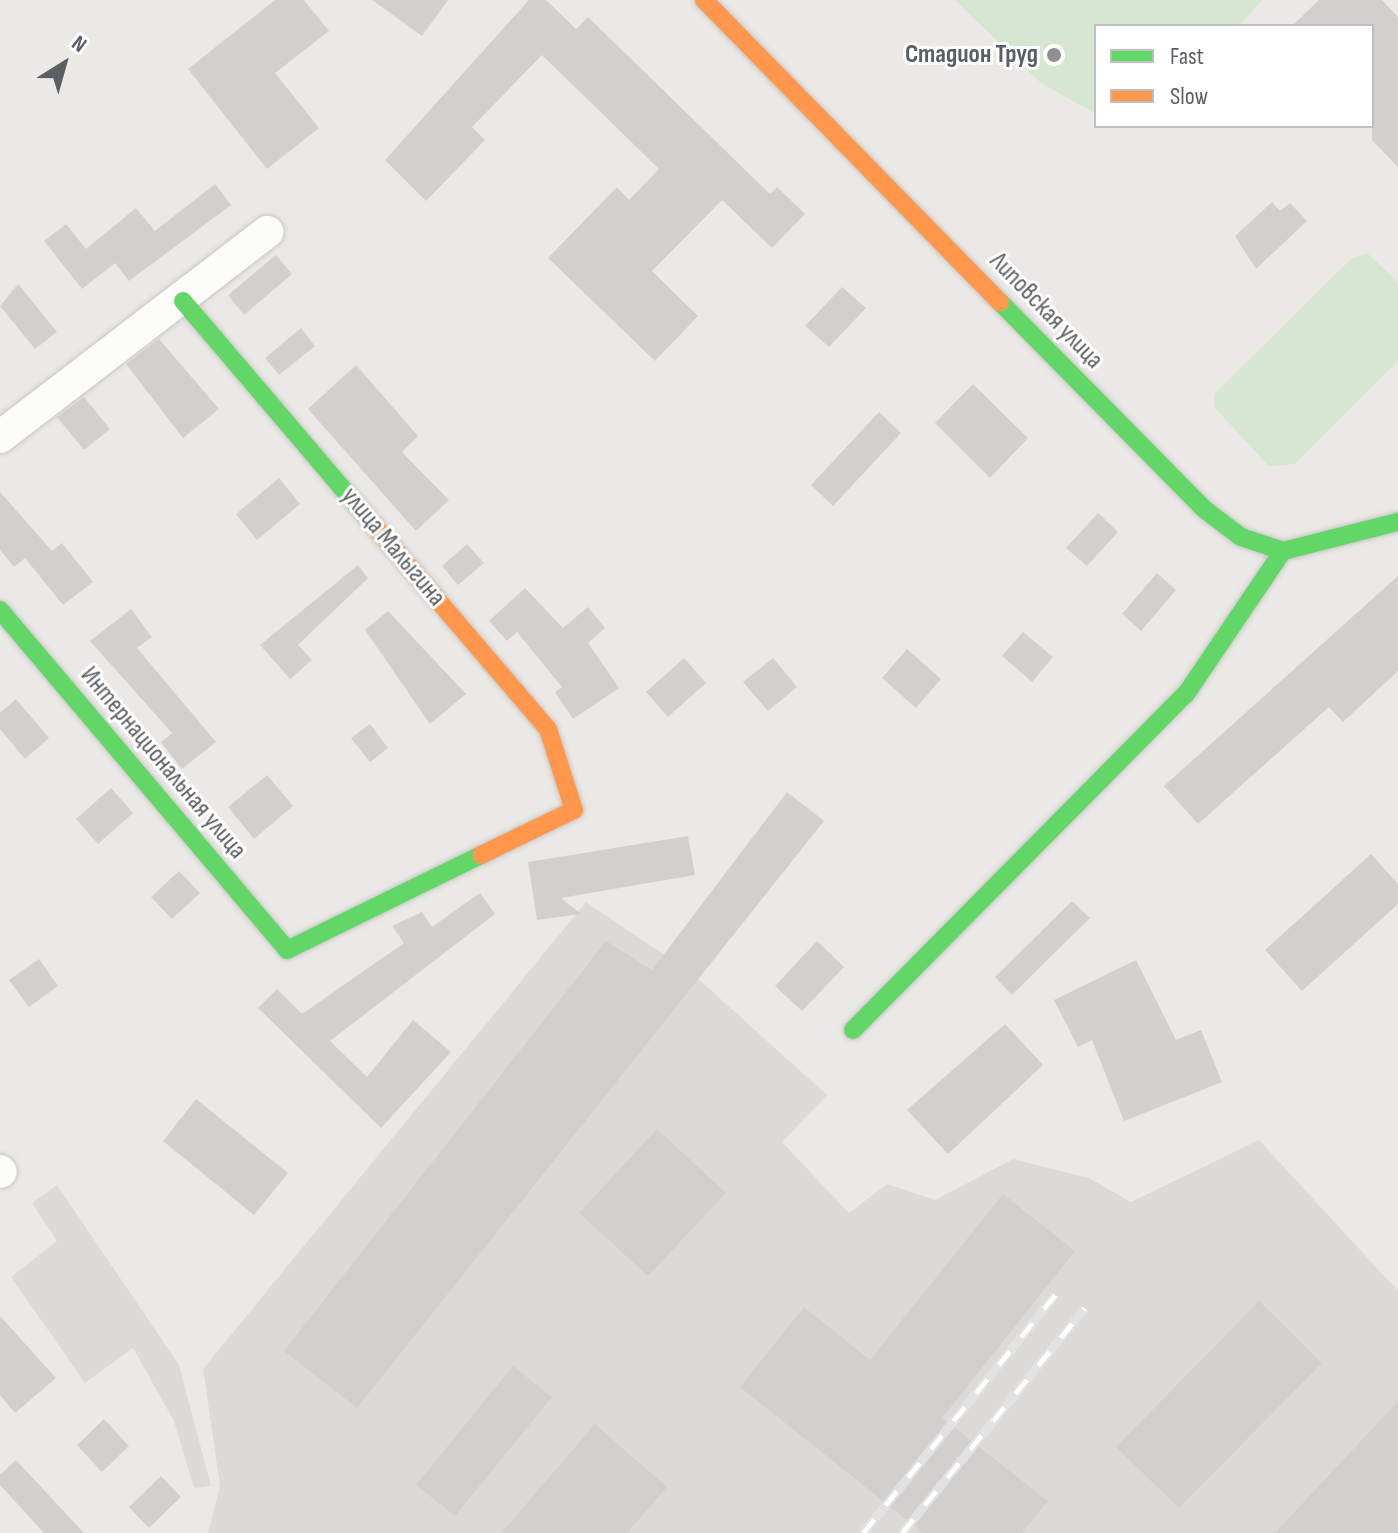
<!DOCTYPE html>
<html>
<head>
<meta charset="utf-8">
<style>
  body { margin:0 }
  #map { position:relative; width:1398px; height:1533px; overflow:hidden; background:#ebe9e5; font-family:"Sofia Sans Condensed",sans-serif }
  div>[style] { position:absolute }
  .industrial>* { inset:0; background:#dcdad7 }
  .green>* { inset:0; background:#d6e6d1 }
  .building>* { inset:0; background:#d1d0ce }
  .roads { filter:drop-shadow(0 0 2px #c7c7c6) drop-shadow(0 0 2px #c7c7c6) }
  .street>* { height:32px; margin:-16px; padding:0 16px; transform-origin:16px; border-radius:16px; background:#fcfcfb }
  .fast>* { height:18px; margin:-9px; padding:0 9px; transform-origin:9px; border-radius:9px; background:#63d668 }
  .slow>* { height:18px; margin:-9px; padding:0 9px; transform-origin:9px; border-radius:9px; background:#ff974d }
  .rail>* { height:9px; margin-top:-4.5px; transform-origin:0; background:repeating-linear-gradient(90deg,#fff 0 18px,#e2e2e2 0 36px); box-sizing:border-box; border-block:2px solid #e2e2e2 }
  .dots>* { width:22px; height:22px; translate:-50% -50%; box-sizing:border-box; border:4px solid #fff; border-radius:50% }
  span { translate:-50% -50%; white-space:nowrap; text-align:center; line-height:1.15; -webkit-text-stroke:6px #fff; paint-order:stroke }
  .poi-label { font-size:26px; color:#5b5f63; font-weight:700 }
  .right { translate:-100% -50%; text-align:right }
  .street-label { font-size:26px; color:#5b5f63 }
  .legend { position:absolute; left:1094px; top:24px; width:280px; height:104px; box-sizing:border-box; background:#fff; border:2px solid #bdbfc1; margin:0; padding:10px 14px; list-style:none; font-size:24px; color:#5b5f63 }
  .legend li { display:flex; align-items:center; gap:16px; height:40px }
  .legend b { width:40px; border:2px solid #bdbfc1 }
  .north { position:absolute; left:24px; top:24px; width:80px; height:80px; -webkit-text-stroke:6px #fff; paint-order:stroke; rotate:37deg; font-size:22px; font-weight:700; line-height:32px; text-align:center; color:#5b5f63 }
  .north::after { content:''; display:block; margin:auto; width:28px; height:36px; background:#5b5f63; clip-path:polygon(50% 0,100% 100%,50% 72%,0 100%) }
</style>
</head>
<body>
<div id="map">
  <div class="industrial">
    <div style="clip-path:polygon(586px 902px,694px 975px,827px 1095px,782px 1142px,849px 1213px,887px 1184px,935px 1200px,1013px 1159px,1089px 1178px,1131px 1202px,1259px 1140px,1398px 1291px,1398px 1533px,208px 1533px,220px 1486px,203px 1369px)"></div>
    <div style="clip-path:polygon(57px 1185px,179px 1365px,211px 1486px,194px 1488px,174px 1421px,133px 1348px,85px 1383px,11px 1277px,57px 1241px,32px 1203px)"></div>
  </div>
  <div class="green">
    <div style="clip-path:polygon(955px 0,1262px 0,1239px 26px,1096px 26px,1096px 114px,1041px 83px)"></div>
    <div style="clip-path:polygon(1367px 253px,1398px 282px,1398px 361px,1295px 464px,1269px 466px,1214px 407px,1214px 394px,1351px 259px)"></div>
  </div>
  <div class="building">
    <div style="clip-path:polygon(275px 0,304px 0,329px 31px,275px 73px,319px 128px,267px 169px,188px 69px)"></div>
    <div style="clip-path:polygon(372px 0,448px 0,422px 36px)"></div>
    <div style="clip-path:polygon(529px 0,546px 0,576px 29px,588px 17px,770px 194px,777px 187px,805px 214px,772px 248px,722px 200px,652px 271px,698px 316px,655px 361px,548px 258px,617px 187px,629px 200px,659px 169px,542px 55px,472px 127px,485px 140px,426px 201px,385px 160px)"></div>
    <div style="clip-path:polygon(1319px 0,1382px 0,1398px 17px,1398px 167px,1372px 140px,1372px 26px,1292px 26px)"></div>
    <div style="clip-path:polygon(215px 184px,231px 205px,129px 281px,115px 263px,82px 289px,44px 241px,66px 224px,86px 249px,136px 208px,155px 231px)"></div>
    <div style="clip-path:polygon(1272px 202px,1280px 211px,1290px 203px,1307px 221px,1256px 269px,1235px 236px)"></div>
    <div style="clip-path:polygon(276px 255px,292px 274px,244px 315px,228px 295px)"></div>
    <div style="clip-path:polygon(18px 284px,57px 332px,35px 349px,0 306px)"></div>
    <div style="clip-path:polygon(842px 287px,866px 308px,829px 347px,805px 326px)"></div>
    <div style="clip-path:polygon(301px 328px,315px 346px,279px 375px,265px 358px)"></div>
    <div style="clip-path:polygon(159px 339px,219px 409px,183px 438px,126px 364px)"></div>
    <div style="clip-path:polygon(356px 365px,418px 436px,402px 452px,449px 500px,416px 531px,308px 409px)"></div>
    <div style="clip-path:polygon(973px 384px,1028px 438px,990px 478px,935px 423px)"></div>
    <div style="clip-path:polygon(84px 397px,110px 429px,84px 450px,57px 417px)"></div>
    <div style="clip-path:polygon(879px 412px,901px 433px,833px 506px,811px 485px)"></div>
    <div style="clip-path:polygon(279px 478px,300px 504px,257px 540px,236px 514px)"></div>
    <div style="clip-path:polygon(0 492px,52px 551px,62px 543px,93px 582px,63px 605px,25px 558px,14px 567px,0 550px)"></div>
    <div style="clip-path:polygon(1098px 513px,1118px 532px,1087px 566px,1066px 548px)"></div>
    <div style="clip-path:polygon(467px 544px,484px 563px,458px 585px,442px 566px)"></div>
    <div style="clip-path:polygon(358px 565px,368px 578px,298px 645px,312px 660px,290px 679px,260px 645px)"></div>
    <div style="clip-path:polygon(1157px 573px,1176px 590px,1141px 631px,1122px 614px)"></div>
    <div style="clip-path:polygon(1398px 576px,1398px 671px,1343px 722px,1329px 707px,1198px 824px,1164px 786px)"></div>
    <div style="clip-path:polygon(525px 588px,563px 628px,588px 607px,605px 628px,588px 643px,619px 688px,573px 719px,555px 692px,562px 687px,517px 632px,507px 641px,489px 621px)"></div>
    <div style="clip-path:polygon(131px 609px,152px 637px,137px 648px,216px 742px,182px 769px,161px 742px,172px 733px,90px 641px)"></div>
    <div style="clip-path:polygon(388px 611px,466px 694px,430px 724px,365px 630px)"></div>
    <div style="clip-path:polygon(1023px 632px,1053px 657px,1032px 682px,1002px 656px)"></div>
    <div style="clip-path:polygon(907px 649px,941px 679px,916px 708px,882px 678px)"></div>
    <div style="clip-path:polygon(684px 658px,706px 683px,668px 717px,646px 692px)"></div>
    <div style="clip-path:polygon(773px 658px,797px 687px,768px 711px,743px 682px)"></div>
    <div style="clip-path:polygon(16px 699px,49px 738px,25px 759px,0 729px,0 713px)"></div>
    <div style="clip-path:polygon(370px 724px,388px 748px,370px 762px,351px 738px)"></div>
    <div style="clip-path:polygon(267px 775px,293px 806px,254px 839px,228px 807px)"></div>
    <div style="clip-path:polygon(111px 788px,133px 813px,98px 844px,76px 819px)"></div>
    <div style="clip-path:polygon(787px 792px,824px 821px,357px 1408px,284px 1351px,606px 941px,652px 970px)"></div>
    <div style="clip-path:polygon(688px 836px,695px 875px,561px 898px,581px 914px,537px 920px,528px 862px)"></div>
    <div style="clip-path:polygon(1371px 854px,1398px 884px,1398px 904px,1302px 991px,1265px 950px)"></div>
    <div style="clip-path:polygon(179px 871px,200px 893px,172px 919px,151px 897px)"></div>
    <div style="clip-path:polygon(480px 893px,495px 914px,330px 1041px,367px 1077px,413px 1020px,451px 1052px,381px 1128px,258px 1008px,277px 989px,302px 1014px,404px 943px,392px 926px,422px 912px,432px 927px)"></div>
    <div style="clip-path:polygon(1072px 901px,1090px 918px,1012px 995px,995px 977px)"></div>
    <div style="clip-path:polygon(817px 941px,844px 967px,802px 1011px,775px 986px)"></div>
    <div style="clip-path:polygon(39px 959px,58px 986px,29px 1007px,9px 980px)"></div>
    <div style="clip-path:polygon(1136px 960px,1176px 1040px,1201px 1030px,1222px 1082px,1124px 1121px,1092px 1040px,1078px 1047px,1054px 1000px)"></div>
    <div style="clip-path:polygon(1005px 1024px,1043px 1065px,948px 1154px,907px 1110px)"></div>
    <div style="clip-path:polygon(196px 1099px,288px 1173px,254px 1215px,163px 1141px)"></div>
    <div style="clip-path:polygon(657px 1129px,726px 1193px,648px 1276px,579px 1213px)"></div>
    <div style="clip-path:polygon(1003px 1194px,1075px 1251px,942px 1418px,1048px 1501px,1022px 1533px,923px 1533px,740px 1387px,804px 1307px,870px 1360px)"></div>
    <div style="clip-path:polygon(1259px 1301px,1322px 1363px,1179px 1508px,1116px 1447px)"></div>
    <div style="clip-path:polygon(0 1316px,56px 1378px,15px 1413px,0 1395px)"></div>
    <div style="clip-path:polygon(513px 1366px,552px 1397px,455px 1516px,416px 1485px)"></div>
    <div style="clip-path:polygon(1398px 1401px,1398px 1533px,1275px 1533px)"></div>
    <div style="clip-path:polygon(104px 1419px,129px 1446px,102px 1472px,77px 1445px)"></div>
    <div style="clip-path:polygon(595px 1424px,667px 1487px,627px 1533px,501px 1533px)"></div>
    <div style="clip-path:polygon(16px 1460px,84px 1533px,44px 1533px,0 1485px,0 1475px)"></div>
    <div style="clip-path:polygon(161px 1476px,181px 1497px,149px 1528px,129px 1507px)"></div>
  </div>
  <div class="roads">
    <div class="street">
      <div style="left:0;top:437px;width:337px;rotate:-37.5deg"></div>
      <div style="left:0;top:1171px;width:1px;rotate:45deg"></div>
    </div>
    <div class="fast">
      <div style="left:183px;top:301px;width:281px;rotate:49.6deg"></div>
      <div style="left:1000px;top:302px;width:291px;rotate:45.4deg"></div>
      <div style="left:1204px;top:509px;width:46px;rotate:37.1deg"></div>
      <div style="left:1241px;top:537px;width:44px;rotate:18.4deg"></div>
      <div style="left:1283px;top:551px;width:119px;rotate:-14.2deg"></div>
      <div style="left:0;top:610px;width:445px;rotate:49.8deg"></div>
      <div style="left:287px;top:950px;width:216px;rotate:-26.1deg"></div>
      <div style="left:853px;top:1030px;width:473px;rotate:-45.3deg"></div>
      <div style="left:1186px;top:694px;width:173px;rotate:-55.9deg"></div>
    </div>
    <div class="slow">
      <div style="left:704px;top:0;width:423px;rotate:45.6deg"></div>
      <div style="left:365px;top:515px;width:282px;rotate:49.5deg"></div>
      <div style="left:548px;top:729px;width:85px;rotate:72.2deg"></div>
      <div style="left:574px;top:810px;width:103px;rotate:154.2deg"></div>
    </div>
  </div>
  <div class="rail">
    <div style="left:863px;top:1533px;width:307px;rotate:-51.1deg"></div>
    <div style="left:902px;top:1533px;width:290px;rotate:-50.9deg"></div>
  </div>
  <div class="dots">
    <div style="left:1054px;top:55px;background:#8d8f90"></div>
  </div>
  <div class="poi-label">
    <span class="right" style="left:1038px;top:55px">Стадион Труд</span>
  </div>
  <div class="street-label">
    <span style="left:1046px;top:311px;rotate:46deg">Липовская улица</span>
    <span style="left:393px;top:547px;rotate:50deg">улица Малыгина</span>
    <span style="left:163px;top:763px;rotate:50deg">Интернациональная улица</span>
  </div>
  <ul class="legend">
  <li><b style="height:10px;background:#63d668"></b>Fast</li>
  <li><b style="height:10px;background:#ff974d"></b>Slow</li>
  </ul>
  <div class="north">N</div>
</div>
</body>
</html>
